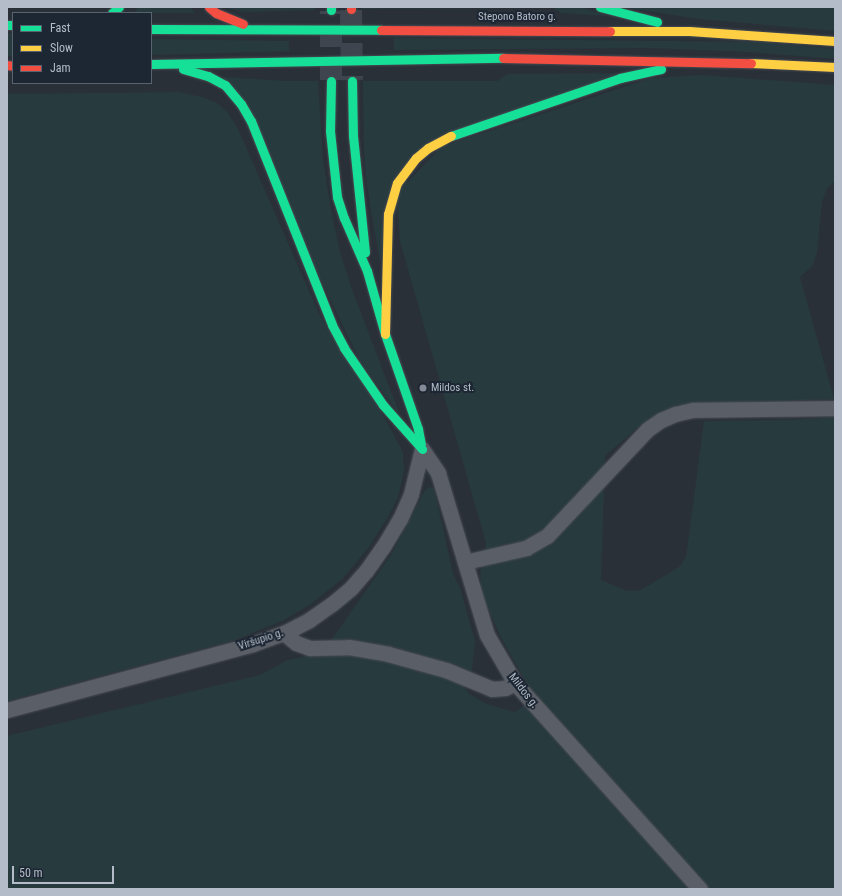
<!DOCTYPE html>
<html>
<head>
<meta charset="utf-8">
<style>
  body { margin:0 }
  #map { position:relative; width:842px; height:896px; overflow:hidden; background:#2a3038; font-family:"Roboto Condensed",sans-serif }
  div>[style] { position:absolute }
  .green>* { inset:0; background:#273a3e }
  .primary-tunnel>* { height:22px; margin-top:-11px; transform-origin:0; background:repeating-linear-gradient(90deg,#3f454e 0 22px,transparent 0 33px) }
  .roads { filter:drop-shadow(0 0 1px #484c53) drop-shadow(0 0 1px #484c53) }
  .street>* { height:15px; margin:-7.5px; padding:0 7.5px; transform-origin:7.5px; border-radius:7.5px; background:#5a5e66 }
  .fast>* { height:9px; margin:-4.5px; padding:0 4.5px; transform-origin:4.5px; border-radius:4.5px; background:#16e098 }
  .slow>* { height:9px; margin:-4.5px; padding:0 4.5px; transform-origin:4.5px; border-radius:4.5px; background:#ffcf43 }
  .jam>* { height:9px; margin:-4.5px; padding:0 4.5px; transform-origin:4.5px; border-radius:4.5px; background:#f24e42 }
  .dots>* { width:11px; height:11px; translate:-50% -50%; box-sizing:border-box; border:2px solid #1d2633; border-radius:50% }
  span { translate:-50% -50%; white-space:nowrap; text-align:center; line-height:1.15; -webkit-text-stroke:4px #1d2633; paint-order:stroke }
  .street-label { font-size:11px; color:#b4bcc9 }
  .poi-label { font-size:11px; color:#b4bcc9 }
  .left { translate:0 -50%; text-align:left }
  .frame { position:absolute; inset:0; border:8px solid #b4bcc9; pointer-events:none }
  .legend { position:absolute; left:12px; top:12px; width:140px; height:72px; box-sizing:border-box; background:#1d2633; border:1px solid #59626f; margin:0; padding:5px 7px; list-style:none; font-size:12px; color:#b4bcc9 }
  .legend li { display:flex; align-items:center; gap:8px; height:20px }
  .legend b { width:20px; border:1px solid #59626f }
  .scale { position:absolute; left:12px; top:866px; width:102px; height:18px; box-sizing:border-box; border:2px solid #b4bcc9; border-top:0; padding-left:5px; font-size:12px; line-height:14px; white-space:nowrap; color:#b4bcc9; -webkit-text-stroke:3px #1d2633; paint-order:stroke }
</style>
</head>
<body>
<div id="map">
  <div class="green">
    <div style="clip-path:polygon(138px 7px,191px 7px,195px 13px,134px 13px)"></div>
    <div style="clip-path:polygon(224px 7px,315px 7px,315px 10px,244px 12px)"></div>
    <div style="clip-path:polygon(362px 7px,581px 7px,607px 16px,561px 13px,554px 8px,362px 9px)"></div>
    <div style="clip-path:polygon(621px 7px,835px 7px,835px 31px,699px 19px)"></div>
    <div style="clip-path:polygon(7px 33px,13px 33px,13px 56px,7px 56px)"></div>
    <div style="clip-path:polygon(394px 38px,763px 42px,835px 49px,835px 59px,750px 52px,649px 48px,394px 50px)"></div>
    <div style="clip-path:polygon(151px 39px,289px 41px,289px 51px,151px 55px)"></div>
    <div style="clip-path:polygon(619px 73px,417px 151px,380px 261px,367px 187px,364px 151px,363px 81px,497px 81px,508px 74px)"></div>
    <div style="clip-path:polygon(702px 75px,835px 85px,835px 181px,827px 188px,822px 202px,817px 253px,812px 266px,800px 277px,834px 399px,679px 405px,662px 411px,641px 425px,605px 456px,601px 580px,627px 591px,641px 590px,679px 567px,686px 557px,704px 421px,787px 420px,835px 417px,835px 889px,7px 889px,7px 736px,260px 675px,288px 660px,323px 652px,391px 555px,425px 490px,430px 487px,434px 488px,453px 574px,460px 588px,475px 641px,472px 671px,463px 684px,468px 693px,486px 704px,515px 712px,526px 704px,530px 689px,503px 641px,482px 596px,480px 574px,486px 543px,400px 241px,397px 201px,403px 187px,441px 147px,651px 78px)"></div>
    <div style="clip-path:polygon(223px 77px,289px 81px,318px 81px,323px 160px,331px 210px,340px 252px,351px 287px,400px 415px,361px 363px)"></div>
    <div style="clip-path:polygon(178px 92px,202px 97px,217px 103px,228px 113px,238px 129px,319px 314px,384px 417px,403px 452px,404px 471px,398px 497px,388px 517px,369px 547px,343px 578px,311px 604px,282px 621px,235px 640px,7px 701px,7px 94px)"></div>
  </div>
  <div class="primary-tunnel">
    <div style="left:351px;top:10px;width:70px;rotate:89.2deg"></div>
    <div style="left:331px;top:80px;width:69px;rotate:-90deg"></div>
  </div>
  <div class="roads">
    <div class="street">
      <div style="left:422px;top:449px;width:29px;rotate:56deg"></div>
      <div style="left:438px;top:473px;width:169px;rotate:73.2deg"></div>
      <div style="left:487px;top:635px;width:56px;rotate:59.7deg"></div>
      <div style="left:515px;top:683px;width:277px;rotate:48.1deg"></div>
      <div style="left:465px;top:562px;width:63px;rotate:-12.9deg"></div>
      <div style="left:526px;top:548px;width:24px;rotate:-30deg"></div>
      <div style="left:547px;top:536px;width:147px;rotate:-46.7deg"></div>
      <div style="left:648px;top:429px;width:16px;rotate:-35deg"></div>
      <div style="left:661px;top:420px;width:15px;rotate:-23deg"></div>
      <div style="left:675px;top:414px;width:18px;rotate:-13deg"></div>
      <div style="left:693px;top:410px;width:142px;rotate:-0.8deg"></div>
      <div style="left:284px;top:633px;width:16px;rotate:40deg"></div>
      <div style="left:296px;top:643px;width:15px;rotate:20deg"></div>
      <div style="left:310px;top:648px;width:39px;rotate:-1deg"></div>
      <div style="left:349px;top:647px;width:40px;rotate:10deg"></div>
      <div style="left:388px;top:654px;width:60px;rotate:15.4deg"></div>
      <div style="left:446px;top:670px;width:50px;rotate:22.4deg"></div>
      <div style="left:492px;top:689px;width:13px;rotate:-4deg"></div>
      <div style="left:505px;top:688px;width:11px;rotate:-27deg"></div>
      <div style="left:7px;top:710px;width:255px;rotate:-15deg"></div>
      <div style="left:253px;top:644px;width:33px;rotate:-20deg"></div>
      <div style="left:284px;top:633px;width:28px;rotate:-27deg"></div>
      <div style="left:309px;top:620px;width:28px;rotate:-35deg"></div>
      <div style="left:332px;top:604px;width:25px;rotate:-40deg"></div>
      <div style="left:351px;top:588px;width:23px;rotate:-49deg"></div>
      <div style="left:366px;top:571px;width:29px;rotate:-55deg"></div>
      <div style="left:383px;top:547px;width:33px;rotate:-59deg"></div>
      <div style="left:400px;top:519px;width:27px;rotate:-66deg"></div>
      <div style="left:411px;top:494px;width:46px;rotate:-76.3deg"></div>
    </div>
    <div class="fast">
      <div style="left:331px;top:7px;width:3px;rotate:90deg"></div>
      <div style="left:600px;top:7px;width:59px;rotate:14.7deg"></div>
      <div style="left:112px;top:13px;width:9px;rotate:-41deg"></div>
      <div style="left:7px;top:25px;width:6px"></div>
      <div style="left:151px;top:29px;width:230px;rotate:0.2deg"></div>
      <div style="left:151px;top:64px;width:352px;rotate:-1deg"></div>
      <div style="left:183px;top:69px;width:26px;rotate:16deg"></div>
      <div style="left:208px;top:76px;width:19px;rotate:28deg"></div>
      <div style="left:225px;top:85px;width:25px;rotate:50deg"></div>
      <div style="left:241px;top:104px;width:20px;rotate:60deg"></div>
      <div style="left:251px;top:121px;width:219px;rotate:68.3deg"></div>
      <div style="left:332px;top:325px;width:26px;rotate:62deg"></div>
      <div style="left:344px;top:348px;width:69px;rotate:55.6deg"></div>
      <div style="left:383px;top:405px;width:59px;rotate:48.4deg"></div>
      <div style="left:331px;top:81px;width:50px;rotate:91.1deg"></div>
      <div style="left:330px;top:131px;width:66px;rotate:83.9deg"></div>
      <div style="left:337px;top:197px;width:22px;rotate:72deg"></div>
      <div style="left:344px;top:218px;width:58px;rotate:66.5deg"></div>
      <div style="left:367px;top:271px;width:66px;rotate:74.1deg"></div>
      <div style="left:385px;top:334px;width:101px;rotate:70.8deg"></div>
      <div style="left:418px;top:429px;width:15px;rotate:79deg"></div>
      <div style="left:352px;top:81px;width:55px;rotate:89deg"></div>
      <div style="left:353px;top:136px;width:117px;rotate:84.1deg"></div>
      <div style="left:451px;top:136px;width:179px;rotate:-18.9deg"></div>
      <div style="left:620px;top:78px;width:42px;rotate:-12.4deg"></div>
    </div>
    <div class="slow">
      <div style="left:610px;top:31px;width:79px"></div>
      <div style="left:689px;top:31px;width:146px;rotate:3.9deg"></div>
      <div style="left:751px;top:63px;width:84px;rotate:2.7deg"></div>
      <div style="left:385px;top:334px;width:120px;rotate:-88.6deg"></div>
      <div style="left:388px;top:214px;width:32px;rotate:-74deg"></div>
      <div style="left:397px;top:183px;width:31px;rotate:-53deg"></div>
      <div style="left:416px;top:158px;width:16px;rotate:-40deg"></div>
      <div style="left:428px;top:148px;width:26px;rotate:-28deg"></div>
    </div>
    <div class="jam">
      <div style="left:209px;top:7px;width:9px;rotate:41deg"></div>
      <div style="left:216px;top:13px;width:29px;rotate:22deg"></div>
      <div style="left:351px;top:7px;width:2px;rotate:90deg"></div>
      <div style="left:381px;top:30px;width:229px;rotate:0.3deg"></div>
      <div style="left:503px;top:58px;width:248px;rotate:1.2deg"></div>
      <div style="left:7px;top:65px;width:6px;rotate:9deg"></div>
    </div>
  </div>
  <div class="dots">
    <div style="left:423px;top:388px;background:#848b96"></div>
  </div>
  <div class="street-label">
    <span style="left:517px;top:17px">Stepono Batoro g.</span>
    <span style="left:261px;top:640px;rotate:-18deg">Viršupio g.</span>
    <span style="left:523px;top:691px;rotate:52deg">Mildos g.</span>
  </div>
  <div class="poi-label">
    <span class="left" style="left:431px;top:388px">Mildos st.</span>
  </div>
  <div class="frame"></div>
  <ul class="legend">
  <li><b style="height:5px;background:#16e098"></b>Fast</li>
  <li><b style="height:5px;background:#ffcf43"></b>Slow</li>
  <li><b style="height:5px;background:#f24e42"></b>Jam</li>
  </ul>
  <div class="scale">50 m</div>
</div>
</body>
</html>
